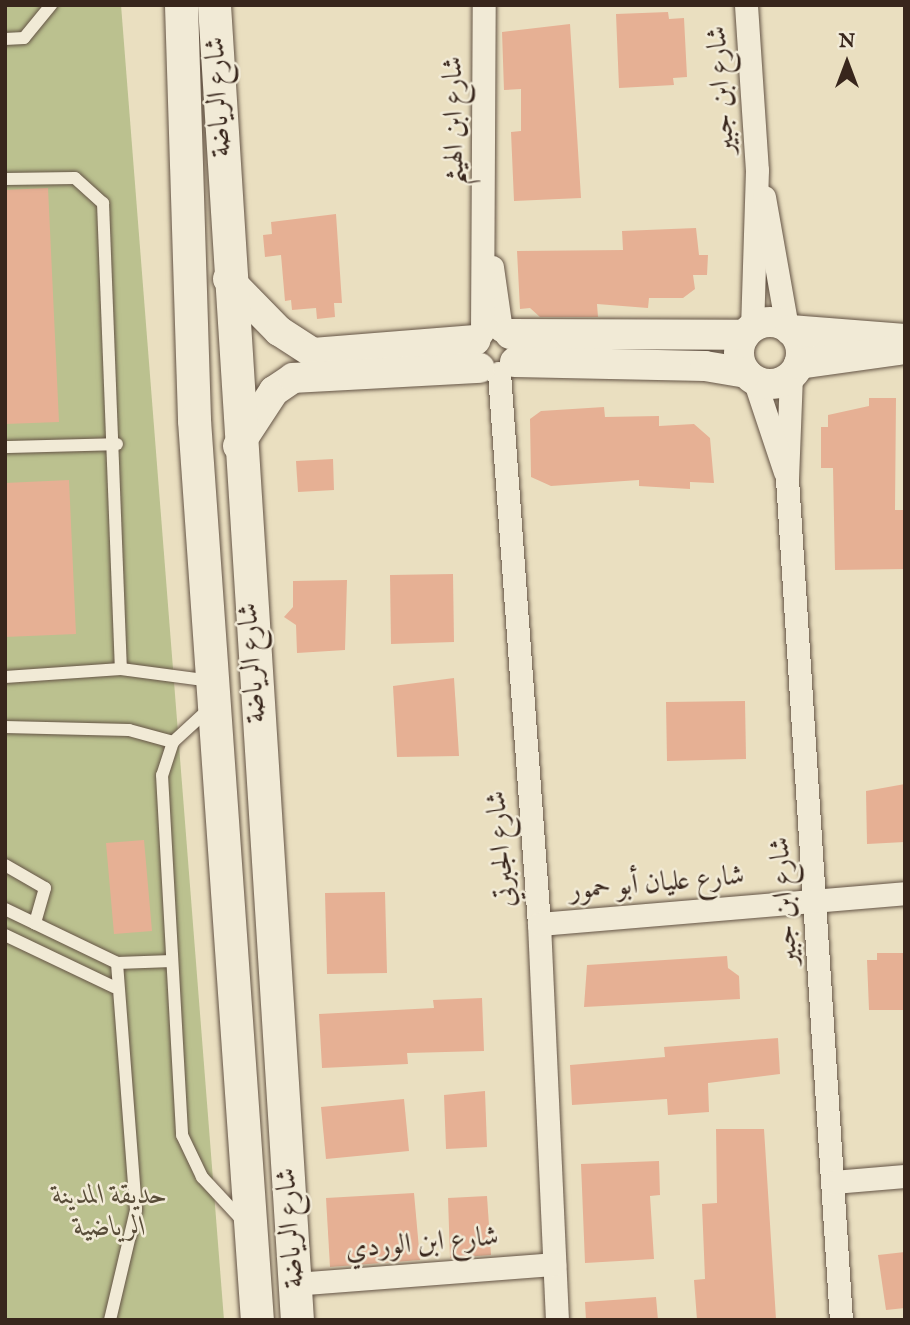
<!DOCTYPE html>
<html>
<head>
<meta charset="utf-8">
<style>
  body { margin:0 }
  #map { position:relative; width:910px; height:1325px; overflow:hidden; background:#eadfc0; font-family:"IM FELL English",Amiri,serif }
  div>[style] { position:absolute }
  .green>* { inset:0; background:#bbc18f }
  .building>* { inset:0; background:#e6b094 }
  .roads { filter:drop-shadow(0 0 2px #645445) drop-shadow(0 0 2px #645445) }
  .service>* { height:12px; margin:-6px; padding:0 6px; transform-origin:6px; border-radius:6px; background:#f1ead6 }
  .minor>* { height:23px; margin:-11.5px; padding:0 11.5px; transform-origin:11.5px; border-radius:11.5px; background:#f1ead6 }
  .tertiary>* { height:30px; margin:-15px; padding:0 15px; transform-origin:15px; border-radius:15px; background:#f1ead6 }
  .tertiary>.ring { margin:-15px; padding:0; box-sizing:content-box; background:none; border:30px solid #f1ead6; border-radius:50% }
  .secondary>* { height:33px; margin:-16.5px; padding:0 16.5px; transform-origin:16.5px; border-radius:16.5px; background:#f1ead6 }
  span { translate:-50% -50%; white-space:nowrap; text-align:center; line-height:1.15; -webkit-text-stroke:5px #f1ead6; paint-order:stroke }
  .street-label { font-size:28px; color:#38261c }
  .park-label { font-size:28px; color:#594d39; font-style:italic }
  .frame { position:absolute; inset:0; border:7px solid #38261c; pointer-events:none }
  .north { position:absolute; left:812px; top:28px; width:70px; height:70px; -webkit-text-stroke:5px #f1ead6; paint-order:stroke; rotate:0deg; font-size:19px; font-weight:700; line-height:28px; text-align:center; color:#38261c }
  .north::after { content:''; display:block; margin:auto; width:24px; height:32px; background:#38261c; clip-path:polygon(50% 0,100% 100%,50% 72%,0 100%) }
</style>
</head>
<body>
<div id="map">
  <div class="green">
    <div style="clip-path:polygon(5px 5px,121px 5px,224px 1320px,5px 1320px)"></div>
  </div>
  <div class="building">
    <div style="clip-path:polygon(668px 12px,669px 19px,684px 18px,687px 77px,673px 78px,674px 85px,619px 88px,616px 14px)"></div>
    <div style="clip-path:polygon(570px 24px,581px 198px,514px 201px,511px 132px,521px 131px,521px 89px,504px 90px,502px 32px)"></div>
    <div style="clip-path:polygon(48px 188px,59px 422px,5px 424px,5px 190px)"></div>
    <div style="clip-path:polygon(336px 214px,342px 303px,334px 303px,335px 317px,317px 319px,316px 308px,292px 310px,291px 300px,285px 301px,281px 255px,265px 257px,263px 235px,272px 234px,271px 222px)"></div>
    <div style="clip-path:polygon(696px 228px,699px 255px,708px 255px,707px 275px,693px 275px,695px 289px,683px 298px,649px 298px,648px 308px,597px 304px,598px 317px,540px 317px,530px 308px,520px 309px,517px 251px,623px 250px,622px 231px)"></div>
    <div style="clip-path:polygon(869px 398px,896px 398px,895px 510px,905px 510px,905px 569px,835px 570px,833px 468px,821px 468px,821px 427px,828px 427px,828px 415px,869px 406px)"></div>
    <div style="clip-path:polygon(604px 407px,605px 417px,659px 416px,659px 426px,694px 424px,710px 438px,714px 483px,690px 482px,690px 489px,639px 486px,639px 480px,551px 486px,531px 477px,530px 419px,541px 411px)"></div>
    <div style="clip-path:polygon(333px 459px,334px 490px,298px 492px,296px 461px)"></div>
    <div style="clip-path:polygon(69px 480px,76px 634px,5px 637px,5px 483px)"></div>
    <div style="clip-path:polygon(453px 574px,454px 642px,391px 644px,390px 575px)"></div>
    <div style="clip-path:polygon(347px 580px,345px 650px,297px 653px,296px 625px,284px 617px,293px 607px,293px 581px)"></div>
    <div style="clip-path:polygon(454px 678px,459px 756px,397px 757px,393px 686px)"></div>
    <div style="clip-path:polygon(745px 701px,746px 759px,667px 761px,666px 702px)"></div>
    <div style="clip-path:polygon(905px 784px,905px 842px,867px 844px,866px 791px)"></div>
    <div style="clip-path:polygon(144px 840px,152px 931px,114px 934px,106px 843px)"></div>
    <div style="clip-path:polygon(385px 892px,387px 973px,327px 974px,325px 893px)"></div>
    <div style="clip-path:polygon(877px 953px,905px 953px,905px 1010px,869px 1010px,867px 960px,877px 960px)"></div>
    <div style="clip-path:polygon(727px 956px,728px 968px,739px 976px,740px 999px,584px 1007px,587px 965px)"></div>
    <div style="clip-path:polygon(482px 998px,484px 1051px,407px 1053px,408px 1064px,322px 1068px,319px 1014px,434px 1008px,433px 1000px)"></div>
    <div style="clip-path:polygon(778px 1038px,780px 1074px,708px 1083px,709px 1112px,668px 1115px,667px 1099px,572px 1105px,570px 1065px,665px 1057px,664px 1047px)"></div>
    <div style="clip-path:polygon(485px 1091px,487px 1147px,446px 1149px,444px 1095px)"></div>
    <div style="clip-path:polygon(404px 1099px,409px 1151px,326px 1159px,321px 1107px)"></div>
    <div style="clip-path:polygon(716px 1129px,764px 1129px,776px 1319px,697px 1320px,694px 1280px,705px 1279px,702px 1204px,717px 1203px)"></div>
    <div style="clip-path:polygon(659px 1161px,660px 1195px,650px 1196px,654px 1259px,585px 1263px,581px 1164px)"></div>
    <div style="clip-path:polygon(414px 1193px,420px 1260px,330px 1267px,326px 1198px)"></div>
    <div style="clip-path:polygon(487px 1196px,491px 1255px,450px 1258px,448px 1198px)"></div>
    <div style="clip-path:polygon(905px 1252px,905px 1308px,886px 1310px,878px 1255px)"></div>
    <div style="clip-path:polygon(656px 1297px,658px 1320px,586px 1320px,585px 1302px)"></div>
  </div>
  <div class="roads">
    <div class="service">
      <div style="left:5px;top:39px;width:19px;rotate:-3deg"></div>
      <div style="left:24px;top:38px;width:43px;rotate:-50.7deg"></div>
      <div style="left:5px;top:179px;width:70px;rotate:-0.8deg"></div>
      <div style="left:75px;top:178px;width:38px;rotate:42deg"></div>
      <div style="left:103px;top:203px;width:466px;rotate:87.8deg"></div>
      <div style="left:121px;top:669px;width:91px;rotate:7.6deg"></div>
      <div style="left:5px;top:447px;width:112px;rotate:-1.5deg"></div>
      <div style="left:5px;top:677px;width:116px;rotate:-3.9deg"></div>
      <div style="left:210px;top:708px;width:50px;rotate:137.4deg"></div>
      <div style="left:173px;top:742px;width:35px;rotate:108deg"></div>
      <div style="left:162px;top:775px;width:361px;rotate:86.8deg"></div>
      <div style="left:182px;top:1135px;width:47px;rotate:64.5deg"></div>
      <div style="left:202px;top:1177px;width:59px;rotate:47.1deg"></div>
      <div style="left:5px;top:727px;width:124px;rotate:1.4deg"></div>
      <div style="left:129px;top:730px;width:46px;rotate:15.3deg"></div>
      <div style="left:5px;top:865px;width:46px;rotate:29.9deg"></div>
      <div style="left:45px;top:888px;width:37px;rotate:106deg"></div>
      <div style="left:5px;top:909px;width:124px;rotate:25.7deg"></div>
      <div style="left:117px;top:963px;width:55px;rotate:-2.1deg"></div>
      <div style="left:5px;top:935px;width:121px;rotate:25.5deg"></div>
      <div style="left:110px;top:1320px;width:113px;rotate:-76.7deg"></div>
      <div style="left:136px;top:1210px;width:248px;rotate:-94.4deg"></div>
    </div>
    <div class="minor">
      <div style="left:746px;top:5px;width:165px;rotate:86.2deg"></div>
      <div style="left:757px;top:170px;width:158px;rotate:91.8deg"></div>
      <div style="left:764px;top:197px;width:133px;rotate:80deg"></div>
      <div style="left:492px;top:267px;width:64px;rotate:81.9deg"></div>
      <div style="left:482px;top:333px;width:328px;rotate:-89.7deg"></div>
      <div style="left:499px;top:373px;width:552px;rotate:85.85deg"></div>
      <div style="left:539px;top:924px;width:396px;rotate:87.4deg"></div>
      <div style="left:791px;top:375px;width:104px;rotate:92.2deg"></div>
      <div style="left:787px;top:479px;width:843px;rotate:86.33deg"></div>
      <div style="left:754px;top:379px;width:98px;rotate:71.6deg"></div>
      <div style="left:539px;top:924px;width:367px;rotate:-4.8deg"></div>
      <div style="left:833px;top:1182px;width:72px;rotate:-4.8deg"></div>
      <div style="left:294px;top:1284px;width:261px;rotate:-4.4deg"></div>
    </div>
    <div class="tertiary">
      <div style="left:228px;top:279px;width:73px;rotate:45.6deg"></div>
      <div style="left:279px;top:331px;width:40px;rotate:32.9deg"></div>
      <div style="left:313px;top:353px;width:163px;rotate:-4.6deg"></div>
      <div class="ring" style="left:739px;top:322px;width:32px;height:32px"></div>
      <div style="left:790px;top:330px;width:115px;rotate:4.5deg"></div>
      <div style="left:510px;top:334px;width:235px;rotate:0.2deg"></div>
      <div style="left:515px;top:362px;width:190px;rotate:1.2deg"></div>
      <div style="left:705px;top:366px;width:42px;rotate:9.7deg"></div>
      <div style="left:799px;top:364px;width:101px;rotate:-8deg"></div>
      <div style="left:238px;top:446px;width:66px;rotate:-56.8deg"></div>
      <div style="left:274px;top:391px;width:23px;rotate:-34deg"></div>
      <div style="left:293px;top:378px;width:187px;rotate:-3.1deg"></div>
    </div>
    <div class="secondary">
      <div style="left:181px;top:5px;width:415px;rotate:88.2deg"></div>
      <div style="left:194px;top:420px;width:902px;rotate:86deg"></div>
      <div style="left:214px;top:5px;width:1318px;rotate:86.39deg"></div>
    </div>
  </div>
  <div class="street-label">
    <span style="left:722px;top:90px;rotate:-94deg">شارع ابن جبير</span>
    <span style="left:219px;top:97px;rotate:-93deg">شارع الرياضة</span>
    <span style="left:455px;top:121px;rotate:-91deg">شارع ابن الهيثم</span>
    <span style="left:253px;top:663px;rotate:-94deg">شارع الرياضة</span>
    <span style="left:502px;top:849px;rotate:-95deg">شارع الجبرتي</span>
    <span style="left:657px;top:884px;rotate:-5deg">شارع عليان أبو حمور</span>
    <span style="left:785px;top:901px;rotate:-94deg">شارع ابن جبير</span>
    <span style="left:291px;top:1228px;rotate:-94deg">شارع الرياضة</span>
    <span style="left:422px;top:1244px;rotate:-5deg">شارع ابن الوردي</span>
  </div>
  <div class="park-label">
    <span style="left:110px;top:1212px">حديقة المدينة<br>الرياضية</span>
  </div>
  <div class="frame"></div>
  <div class="north">N</div>
</div>
</body>
</html>
